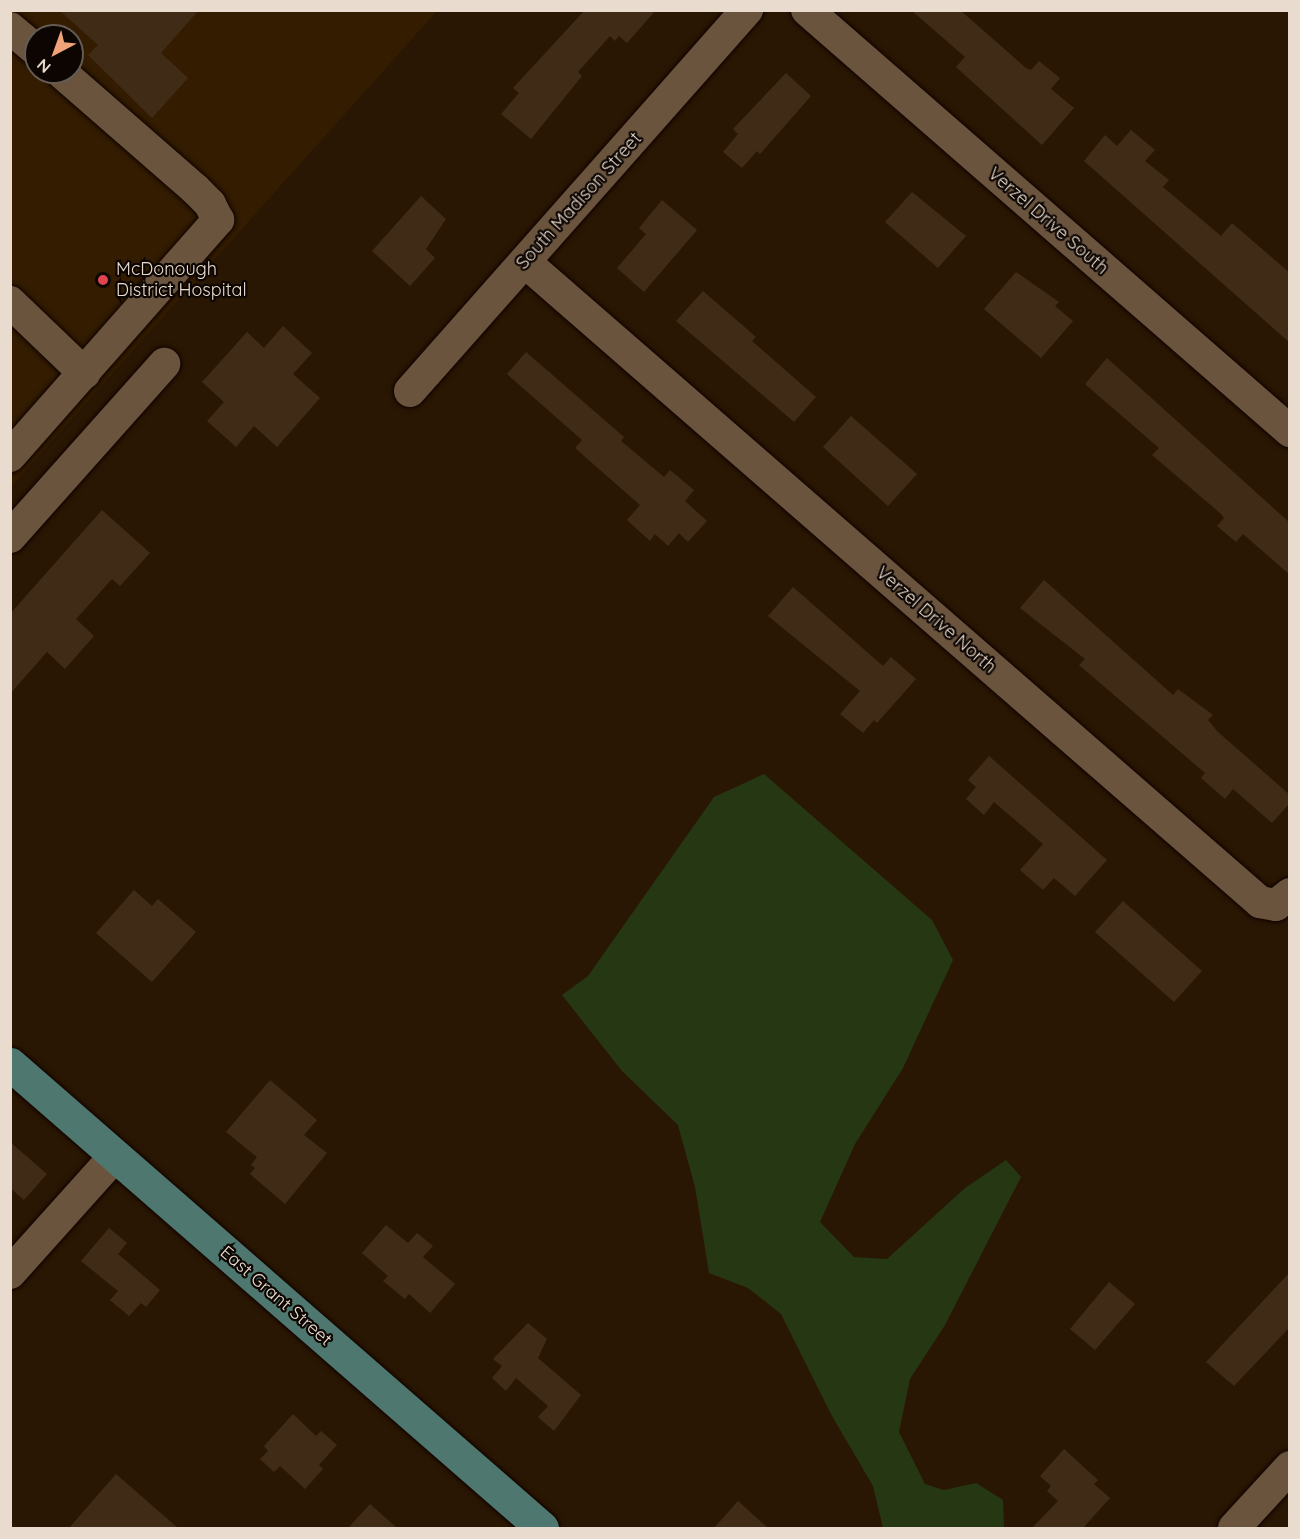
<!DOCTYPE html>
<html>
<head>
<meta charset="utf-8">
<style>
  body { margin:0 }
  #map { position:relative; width:1300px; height:1539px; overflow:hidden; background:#2a1703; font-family:Quicksand,sans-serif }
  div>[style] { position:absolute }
  .built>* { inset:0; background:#331c00 }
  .green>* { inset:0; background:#263714 }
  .building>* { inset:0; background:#402c16 }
  .roads { filter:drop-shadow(0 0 2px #110300) drop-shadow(0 0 2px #110300) }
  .minor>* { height:32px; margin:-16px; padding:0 16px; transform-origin:16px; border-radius:16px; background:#6a543e }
  .major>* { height:33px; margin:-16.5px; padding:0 16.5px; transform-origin:16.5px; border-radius:16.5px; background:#4e786f }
  .dots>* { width:16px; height:16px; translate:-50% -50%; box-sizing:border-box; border:3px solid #0c0501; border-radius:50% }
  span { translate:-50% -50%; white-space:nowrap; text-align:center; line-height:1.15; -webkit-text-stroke:4.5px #0c0501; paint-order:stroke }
  .street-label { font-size:18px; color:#e9dccf }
  .poi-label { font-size:18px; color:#e9dccf }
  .left { translate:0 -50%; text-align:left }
  .frame { position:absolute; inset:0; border:12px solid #e9dccf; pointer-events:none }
  .north { position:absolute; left:24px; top:24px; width:60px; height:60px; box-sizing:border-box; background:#0c0501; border:2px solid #645b53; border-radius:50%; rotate:221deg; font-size:16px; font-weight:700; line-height:24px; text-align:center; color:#e9dccf }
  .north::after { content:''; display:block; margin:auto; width:21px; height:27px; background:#f0a378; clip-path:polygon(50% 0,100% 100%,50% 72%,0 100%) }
</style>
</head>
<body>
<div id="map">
  <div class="built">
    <div style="clip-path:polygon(evenodd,11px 11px,437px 11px,11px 487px,11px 11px,36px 36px,72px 36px,72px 72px,36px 72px,36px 36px)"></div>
  </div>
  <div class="green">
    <div style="clip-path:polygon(764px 774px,932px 920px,953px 960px,903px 1068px,855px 1144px,820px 1222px,854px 1257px,887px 1259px,965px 1188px,1006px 1160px,1021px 1177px,945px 1325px,910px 1379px,899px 1432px,925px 1484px,944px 1490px,976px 1483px,1003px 1500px,1004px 1528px,883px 1528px,873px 1486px,832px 1416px,781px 1314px,748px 1288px,709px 1273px,695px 1187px,678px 1125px,622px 1071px,562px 995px,588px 976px,714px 797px)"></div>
  </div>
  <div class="building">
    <div style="clip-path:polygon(59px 10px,199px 10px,161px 53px,188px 78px,152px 118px,88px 55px,98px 45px)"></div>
    <div style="clip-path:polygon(585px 10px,656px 10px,627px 43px,619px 36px,615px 41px,610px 36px,578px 72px,582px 76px,531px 139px,501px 114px,519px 93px,513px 88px)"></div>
    <div style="clip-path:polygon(911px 10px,960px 10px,1026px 68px,1031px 70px,1039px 61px,1060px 78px,1051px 89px,1074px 108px,1042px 145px,956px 67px,965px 57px)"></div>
    <div style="clip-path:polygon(786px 73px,811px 96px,760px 154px,757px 151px,742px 168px,723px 152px,738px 134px,733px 129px)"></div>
    <div style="clip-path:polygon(1131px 130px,1155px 150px,1145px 161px,1169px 180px,1163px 187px,1221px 236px,1232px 223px,1290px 273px,1290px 343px,1084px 161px,1105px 135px,1117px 146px)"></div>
    <div style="clip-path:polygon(912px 192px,966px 236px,938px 268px,885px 222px)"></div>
    <div style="clip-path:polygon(421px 196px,446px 219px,426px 249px,435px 258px,410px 286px,372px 251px)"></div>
    <div style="clip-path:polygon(662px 200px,697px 230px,644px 292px,617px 268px,646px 234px,639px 228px)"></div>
    <div style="clip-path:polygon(1016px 272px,1059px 302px,1055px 306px,1073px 321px,1041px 358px,984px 309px)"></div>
    <div style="clip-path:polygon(703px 291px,756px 337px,752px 341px,816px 397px,794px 422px,676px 321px)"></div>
    <div style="clip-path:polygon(283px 326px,312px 353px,293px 374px,320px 398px,277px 447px,254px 426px,236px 447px,207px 421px,224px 402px,202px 382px,247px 332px,264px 348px)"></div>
    <div style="clip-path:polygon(526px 352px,624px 437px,621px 441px,664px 477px,670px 470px,694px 490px,685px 501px,707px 521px,688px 542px,679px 533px,668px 546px,655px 534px,650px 541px,627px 520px,640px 505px,575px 448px,582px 440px,507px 374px)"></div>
    <div style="clip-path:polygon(1107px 358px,1290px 523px,1290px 575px,1243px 534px,1236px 542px,1217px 526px,1224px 518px,1220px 513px,1152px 455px,1159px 448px,1085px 384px)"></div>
    <div style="clip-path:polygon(851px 416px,917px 474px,888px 506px,823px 447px)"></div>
    <div style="clip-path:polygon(102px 510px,150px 553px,120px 586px,112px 579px,76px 619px,94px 636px,65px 669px,47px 652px,10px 694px,10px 614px)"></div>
    <div style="clip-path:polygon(1044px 580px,1173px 695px,1178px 689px,1213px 715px,1208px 720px,1218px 732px,1290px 795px,1290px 803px,1272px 823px,1233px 789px,1225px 799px,1201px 778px,1205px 773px,1079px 665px,1085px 659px,1020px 608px)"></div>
    <div style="clip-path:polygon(793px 587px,883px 666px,891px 657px,916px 679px,877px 723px,874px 720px,863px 733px,840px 714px,860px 691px,768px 616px)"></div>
    <div style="clip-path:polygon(989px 756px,1107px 860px,1075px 896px,1054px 878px,1043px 890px,1020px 870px,1043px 844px,994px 802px,984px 815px,966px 799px,976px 787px,968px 780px)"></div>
    <div style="clip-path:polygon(134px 890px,152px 906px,158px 899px,196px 932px,152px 982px,96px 933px)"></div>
    <div style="clip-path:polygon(1123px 901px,1202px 971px,1174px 1002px,1095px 932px)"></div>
    <div style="clip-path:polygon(270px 1080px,317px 1120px,304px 1135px,327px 1153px,285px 1204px,250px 1174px,255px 1168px,251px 1165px,257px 1157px,226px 1132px)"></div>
    <div style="clip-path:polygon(10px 1142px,47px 1174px,24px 1200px,10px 1188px)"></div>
    <div style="clip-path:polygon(386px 1225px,408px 1243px,417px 1233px,433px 1246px,423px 1257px,455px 1284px,430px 1313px,409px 1294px,405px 1299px,383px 1281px,388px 1276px,362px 1253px)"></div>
    <div style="clip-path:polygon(109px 1228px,127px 1243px,118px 1254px,160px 1290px,146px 1307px,141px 1303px,129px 1316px,110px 1300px,118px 1291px,81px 1261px)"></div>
    <div style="clip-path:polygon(1290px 1272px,1290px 1327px,1234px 1386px,1206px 1362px)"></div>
    <div style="clip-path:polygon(1109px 1282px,1135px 1304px,1095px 1350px,1070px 1329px)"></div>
    <div style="clip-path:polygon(528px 1323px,547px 1339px,538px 1358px,581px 1395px,554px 1431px,538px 1417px,548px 1406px,516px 1378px,506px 1391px,492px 1378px,502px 1366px,493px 1359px)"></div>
    <div style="clip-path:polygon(293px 1414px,316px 1436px,321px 1431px,337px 1445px,319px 1465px,323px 1469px,305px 1489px,280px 1466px,274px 1472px,260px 1459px,268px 1451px,264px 1446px)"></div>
    <div style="clip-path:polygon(1064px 1449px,1098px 1480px,1094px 1484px,1110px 1498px,1083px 1528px,1032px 1528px,1058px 1501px,1047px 1491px,1051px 1486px,1040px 1476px)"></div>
    <div style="clip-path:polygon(116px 1474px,178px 1528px,69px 1528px)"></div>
    <div style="clip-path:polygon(738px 1501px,768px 1528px,714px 1528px)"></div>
    <div style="clip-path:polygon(370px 1504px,397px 1528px,348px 1528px)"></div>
  </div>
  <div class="roads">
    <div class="minor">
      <div style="left:807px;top:10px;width:641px;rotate:41.08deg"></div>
      <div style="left:10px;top:28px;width:34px;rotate:40deg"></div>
      <div style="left:525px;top:262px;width:975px;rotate:41.05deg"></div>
      <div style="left:1260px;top:902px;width:16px;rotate:11deg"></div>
      <div style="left:1276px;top:905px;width:18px;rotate:-38deg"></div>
      <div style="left:10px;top:302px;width:103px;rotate:43.8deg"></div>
      <div style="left:410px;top:391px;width:509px;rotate:-48.51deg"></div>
      <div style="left:10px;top:456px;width:315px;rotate:-48.6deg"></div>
      <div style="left:218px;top:220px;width:18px;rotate:-117deg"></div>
      <div style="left:210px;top:204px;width:21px;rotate:-135deg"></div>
      <div style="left:195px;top:189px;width:178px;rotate:-138.9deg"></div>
      <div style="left:10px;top:537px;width:232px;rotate:-48.3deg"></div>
      <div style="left:10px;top:1273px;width:157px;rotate:-48.1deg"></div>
      <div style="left:1234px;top:1528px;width:83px;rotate:-47.4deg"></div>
    </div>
    <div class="major">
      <div style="left:10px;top:1064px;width:706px;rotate:41.09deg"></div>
    </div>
  </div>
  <div class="dots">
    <div style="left:103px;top:280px;background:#e0444e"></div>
  </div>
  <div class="street-label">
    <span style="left:579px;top:201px;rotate:-48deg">South Madison Street</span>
    <span style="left:1048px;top:221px;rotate:41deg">Verzel Drive South</span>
    <span style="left:936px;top:620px;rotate:41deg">Verzel Drive North</span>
    <span style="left:276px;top:1296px;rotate:41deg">East Grant Street</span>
  </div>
  <div class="poi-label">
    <span class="left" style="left:116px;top:280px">McDonough<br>District Hospital</span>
  </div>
  <div class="frame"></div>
  <div class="north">N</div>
</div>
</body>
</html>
